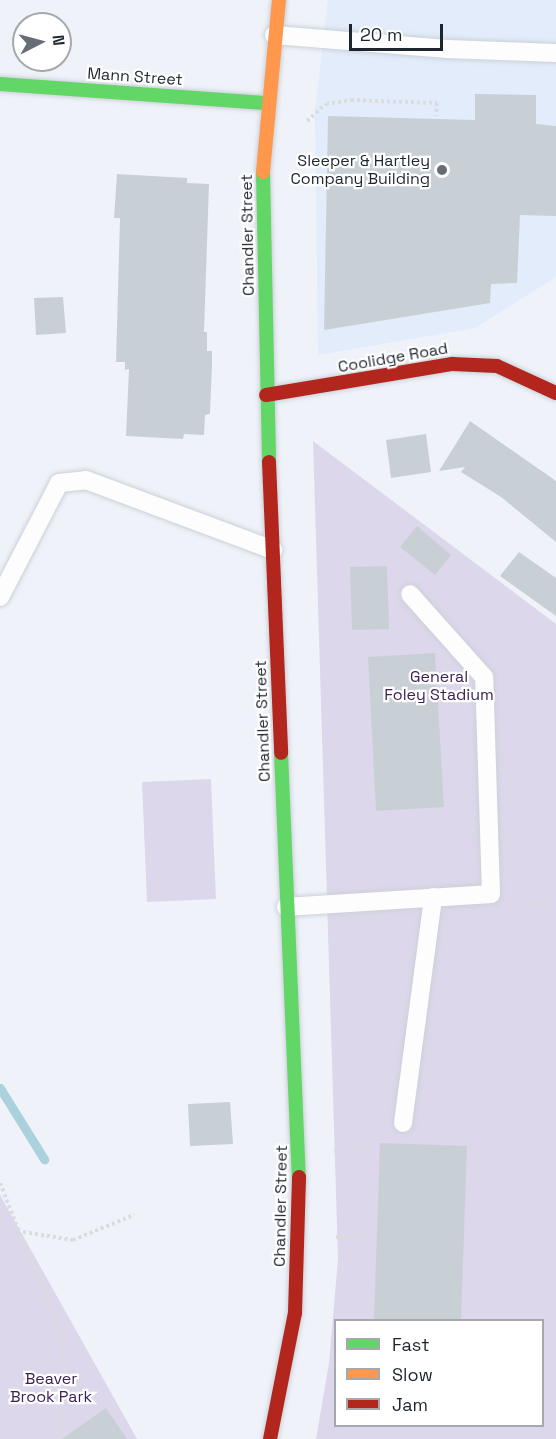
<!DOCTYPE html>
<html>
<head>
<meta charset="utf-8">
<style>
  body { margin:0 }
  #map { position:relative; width:556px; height:1439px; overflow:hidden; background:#eff3f9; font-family:"Space Grotesk",sans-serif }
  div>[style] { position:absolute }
  .built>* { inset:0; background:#e2ecfa }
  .green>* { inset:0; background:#dcd7ea }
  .stream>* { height:9px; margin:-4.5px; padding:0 4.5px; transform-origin:4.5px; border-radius:4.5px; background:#aad1dc }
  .building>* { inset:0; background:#c8d0d6 }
  .path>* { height:4px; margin-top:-2px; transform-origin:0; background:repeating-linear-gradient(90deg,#dbdcdf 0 3px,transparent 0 6px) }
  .roads { filter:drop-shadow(0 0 2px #cbd1d8) drop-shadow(0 0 2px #cbd1d8) }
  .lane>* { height:18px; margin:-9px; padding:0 9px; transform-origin:9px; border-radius:9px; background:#fdfdfe }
  .fast>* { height:14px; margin:-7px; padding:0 7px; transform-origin:7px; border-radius:7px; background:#63d668 }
  .slow>* { height:14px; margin:-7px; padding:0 7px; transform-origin:7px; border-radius:7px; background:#ff974d }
  .jam>* { height:14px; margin:-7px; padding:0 7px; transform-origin:7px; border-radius:7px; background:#b3261e }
  .dots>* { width:16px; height:16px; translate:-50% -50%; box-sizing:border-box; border:3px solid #fff; border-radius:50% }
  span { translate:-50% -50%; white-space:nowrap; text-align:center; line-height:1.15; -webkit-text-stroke:4.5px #fff; paint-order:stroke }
  .street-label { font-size:16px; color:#1e252f }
  .poi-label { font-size:16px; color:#1e252f }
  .right { translate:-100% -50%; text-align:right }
  .park-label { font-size:16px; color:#3b2255 }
  .legend { position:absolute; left:334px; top:1319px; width:210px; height:108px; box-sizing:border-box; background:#fff; border:2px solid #a5a8ac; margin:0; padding:8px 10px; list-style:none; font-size:18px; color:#1e252f }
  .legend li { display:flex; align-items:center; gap:12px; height:30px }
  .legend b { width:30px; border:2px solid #a5a8ac }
  .north { position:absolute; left:12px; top:12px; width:60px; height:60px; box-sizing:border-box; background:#fff; border:2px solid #a5a8ac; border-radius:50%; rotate:84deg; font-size:16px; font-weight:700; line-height:24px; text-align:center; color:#1e252f }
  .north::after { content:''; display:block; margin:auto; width:21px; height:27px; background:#676d76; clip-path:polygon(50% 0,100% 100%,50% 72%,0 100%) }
  .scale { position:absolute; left:349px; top:24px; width:94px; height:27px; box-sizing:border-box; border:3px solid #1e252f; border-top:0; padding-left:8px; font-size:18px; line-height:21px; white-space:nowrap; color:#1e252f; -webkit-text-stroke:4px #fff; paint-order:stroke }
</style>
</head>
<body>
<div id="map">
  <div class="built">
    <div style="clip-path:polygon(328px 0,556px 0,556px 277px,475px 328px,318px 355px,315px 113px)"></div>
  </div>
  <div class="green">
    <div style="clip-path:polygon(evenodd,313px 441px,556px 624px,556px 1439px,316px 1439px,329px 1363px,338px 1259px,313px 441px,336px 1320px,542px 1320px,542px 1426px,336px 1426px,336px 1320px)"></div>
    <div style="clip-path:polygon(211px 779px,216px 899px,147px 902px,142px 782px)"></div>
    <div style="clip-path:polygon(0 1195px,63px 1307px,137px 1439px,0 1439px)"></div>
  </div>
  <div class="stream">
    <div style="left:0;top:1088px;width:84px;rotate:58.2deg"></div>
  </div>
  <div class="building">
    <div style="clip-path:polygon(475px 94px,536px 95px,536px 124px,556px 126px,556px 216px,520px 215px,517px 283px,491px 284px,490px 303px,324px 330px,328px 116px,475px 120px)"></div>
    <div style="clip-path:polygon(117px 174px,187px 178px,187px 183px,209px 184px,204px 332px,207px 332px,207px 351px,212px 351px,212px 366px,210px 414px,205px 415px,204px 435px,184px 434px,183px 439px,126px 436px,129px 369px,125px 370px,125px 362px,116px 362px,120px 218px,114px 218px)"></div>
    <div style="clip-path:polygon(63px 297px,66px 333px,36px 335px,34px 298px)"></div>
    <div style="clip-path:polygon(470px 421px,556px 481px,556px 542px,501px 497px,461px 472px,465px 467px,439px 471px)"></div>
    <div style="clip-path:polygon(426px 434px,431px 472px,391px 478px,386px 440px)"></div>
    <div style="clip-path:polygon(417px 526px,451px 555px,435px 575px,400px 547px)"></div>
    <div style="clip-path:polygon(519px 552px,556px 578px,556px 616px,500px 576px)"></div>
    <div style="clip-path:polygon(387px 566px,389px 629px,352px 630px,350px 567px)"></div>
    <div style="clip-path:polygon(435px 653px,444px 807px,376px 811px,368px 657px)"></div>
    <div style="clip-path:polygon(230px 1102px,233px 1144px,190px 1146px,188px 1104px)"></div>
    <div style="clip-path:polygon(380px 1143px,467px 1146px,461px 1320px,374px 1320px)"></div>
    <div style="clip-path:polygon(106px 1408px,127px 1439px,62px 1439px)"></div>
  </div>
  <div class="path">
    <div style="left:307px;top:121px;width:25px;rotate:-42deg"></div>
    <div style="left:326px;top:104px;width:25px;rotate:-9deg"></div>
    <div style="left:351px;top:100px;width:86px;rotate:2deg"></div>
    <div style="left:437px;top:103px;width:13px;rotate:94deg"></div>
    <div style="left:515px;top:899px;width:42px;rotate:12.4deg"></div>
    <div style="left:334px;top:1151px;width:37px;rotate:-3deg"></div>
    <div style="left:0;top:1183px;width:167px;rotate:68.5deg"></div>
    <div style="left:61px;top:1338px;width:40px;rotate:81.5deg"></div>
    <div style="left:67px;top:1378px;width:62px;rotate:99.3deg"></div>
    <div style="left:23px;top:1232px;width:51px;rotate:9.1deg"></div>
    <div style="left:73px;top:1240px;width:66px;rotate:-22.3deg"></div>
    <div style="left:336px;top:1237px;width:32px;rotate:-2deg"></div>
  </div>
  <div class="roads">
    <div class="lane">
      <div style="left:274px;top:35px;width:174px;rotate:4.6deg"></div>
      <div style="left:447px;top:49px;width:109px;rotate:2.1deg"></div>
      <div style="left:0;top:597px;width:128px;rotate:-62.6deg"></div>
      <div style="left:59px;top:483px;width:27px;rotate:-6deg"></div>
      <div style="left:86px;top:480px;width:200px;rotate:20.5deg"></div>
      <div style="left:286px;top:907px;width:205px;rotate:-3.6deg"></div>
      <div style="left:491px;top:894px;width:217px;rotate:-91.8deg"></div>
      <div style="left:484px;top:677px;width:111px;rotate:-131.7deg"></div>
      <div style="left:403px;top:1123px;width:228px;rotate:-82.4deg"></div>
    </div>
    <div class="fast">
      <div style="left:0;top:84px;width:269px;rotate:4.1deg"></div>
      <div style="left:263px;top:172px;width:290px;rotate:88.8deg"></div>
      <div style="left:281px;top:753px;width:424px;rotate:87.6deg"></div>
    </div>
    <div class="slow">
      <div style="left:263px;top:172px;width:173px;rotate:-84.7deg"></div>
    </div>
    <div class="jam">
      <div style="left:266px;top:395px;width:189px;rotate:-9.5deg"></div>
      <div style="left:452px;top:364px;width:45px;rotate:2.5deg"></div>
      <div style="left:497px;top:366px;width:65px;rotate:24.6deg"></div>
      <div style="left:269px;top:462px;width:291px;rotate:87.6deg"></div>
      <div style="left:270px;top:1439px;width:128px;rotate:-78.8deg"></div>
      <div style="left:295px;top:1313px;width:136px;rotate:-88.3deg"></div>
    </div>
  </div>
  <div class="dots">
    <div style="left:442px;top:170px;background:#676d76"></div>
  </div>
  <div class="street-label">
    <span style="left:135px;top:77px;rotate:4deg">Mann Street</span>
    <span style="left:248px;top:235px;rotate:-91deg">Chandler Street</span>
    <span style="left:393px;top:358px;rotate:-10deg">Coolidge Road</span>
    <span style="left:263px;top:721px;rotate:-92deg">Chandler Street</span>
    <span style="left:281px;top:1206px;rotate:-89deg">Chandler Street</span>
  </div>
  <div class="poi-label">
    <span class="right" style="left:430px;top:170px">Sleeper &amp; Hartley<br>Company Building</span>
  </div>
  <div class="park-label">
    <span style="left:439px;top:686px">General<br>Foley Stadium</span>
    <span style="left:51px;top:1388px">Beaver<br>Brook Park</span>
  </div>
  <ul class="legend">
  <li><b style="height:8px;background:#63d668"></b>Fast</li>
  <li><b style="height:8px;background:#ff974d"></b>Slow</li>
  <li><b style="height:8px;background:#b3261e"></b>Jam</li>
  </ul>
  <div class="north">N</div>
  <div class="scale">20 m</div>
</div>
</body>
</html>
